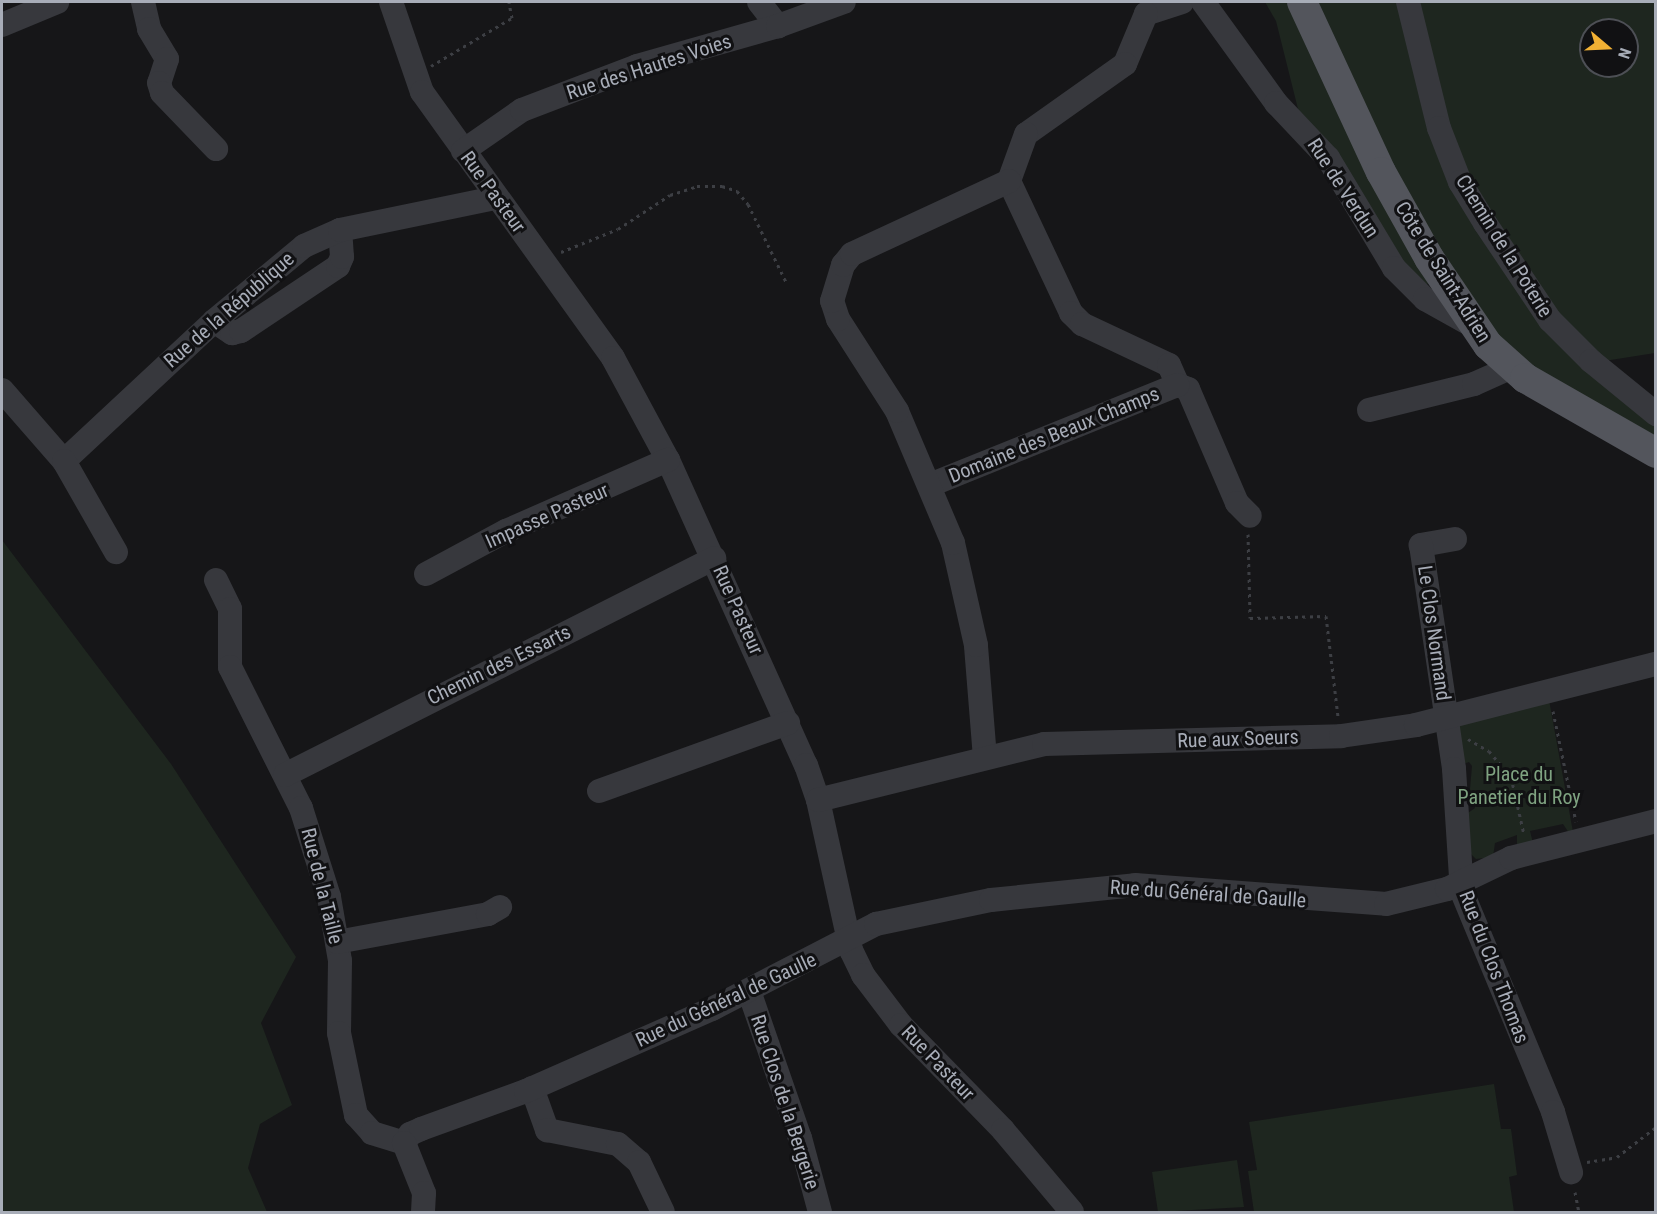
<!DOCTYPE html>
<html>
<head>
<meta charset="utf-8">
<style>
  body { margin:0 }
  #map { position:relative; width:1657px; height:1214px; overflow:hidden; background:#161618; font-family:"Roboto Condensed",sans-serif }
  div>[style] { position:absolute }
  .green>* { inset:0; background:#1e261f }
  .path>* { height:3px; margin-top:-1.5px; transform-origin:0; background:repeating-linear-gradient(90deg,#3d3f44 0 3px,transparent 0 7.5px) }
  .minor>* { height:24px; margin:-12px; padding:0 12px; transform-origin:12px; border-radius:12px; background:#37383d }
  .major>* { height:30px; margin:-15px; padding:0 15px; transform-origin:15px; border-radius:15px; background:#53555c }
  span { translate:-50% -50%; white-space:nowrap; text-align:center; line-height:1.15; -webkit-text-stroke:6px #111113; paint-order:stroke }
  .street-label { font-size:20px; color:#a8adb8 }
  .park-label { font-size:20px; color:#7fa381 }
  .frame { position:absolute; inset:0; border:3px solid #a8adb8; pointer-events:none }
  .north { position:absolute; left:1579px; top:18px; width:60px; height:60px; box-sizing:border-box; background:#111113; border:2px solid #4d4f55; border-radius:50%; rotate:109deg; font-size:16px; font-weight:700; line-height:24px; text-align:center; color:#a8adb8 }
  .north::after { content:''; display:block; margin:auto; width:21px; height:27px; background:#f2b134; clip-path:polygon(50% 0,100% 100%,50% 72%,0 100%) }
</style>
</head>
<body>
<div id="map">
  <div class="green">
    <div style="clip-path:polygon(evenodd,1265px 2px,1655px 2px,1655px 353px,1585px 364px,1655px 423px,1654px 440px,1517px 361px,1450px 273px,1423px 286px,1401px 266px,1300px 117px,1276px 21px,1265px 2px,1591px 30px,1627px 30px,1627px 66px,1591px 66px,1591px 30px)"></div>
    <div style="clip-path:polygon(2px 540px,171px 764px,296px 957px,261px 1023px,292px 1105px,260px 1124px,248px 1168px,267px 1212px,2px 1212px)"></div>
    <div style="clip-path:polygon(1549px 700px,1573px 832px,1569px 833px,1563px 824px,1530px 831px,1533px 843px,1517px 848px,1517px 835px,1495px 843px,1493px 857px,1476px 859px,1469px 852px,1465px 815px,1475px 808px,1470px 789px,1472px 766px,1469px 762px,1460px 765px,1453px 724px)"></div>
    <div style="clip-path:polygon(1494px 1084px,1501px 1129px,1511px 1129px,1517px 1175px,1509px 1177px,1514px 1212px,1254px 1212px,1248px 1171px,1257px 1170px,1249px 1122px)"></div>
    <div style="clip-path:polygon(1237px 1160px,1244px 1207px,1158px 1212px,1152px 1172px)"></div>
  </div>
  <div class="path">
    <div style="left:431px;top:66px;width:94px;rotate:-30.7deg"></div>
    <div style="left:512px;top:18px;width:16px;rotate:-101deg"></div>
    <div style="left:561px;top:252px;width:61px;rotate:-22deg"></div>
    <div style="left:618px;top:229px;width:62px;rotate:-33.2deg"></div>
    <div style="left:670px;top:195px;width:28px;rotate:-18deg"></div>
    <div style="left:697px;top:186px;width:25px"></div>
    <div style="left:722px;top:186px;width:16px;rotate:18deg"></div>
    <div style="left:737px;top:191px;width:17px;rotate:50deg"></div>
    <div style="left:748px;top:204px;width:87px;rotate:64deg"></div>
    <div style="left:1248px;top:534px;width:84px;rotate:88.6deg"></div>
    <div style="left:1250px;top:618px;width:76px;rotate:-1.5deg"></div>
    <div style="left:1326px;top:616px;width:101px;rotate:83.2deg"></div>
    <div style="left:1553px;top:711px;width:113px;rotate:78.3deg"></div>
    <div style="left:1468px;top:739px;width:24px;rotate:30deg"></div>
    <div style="left:1489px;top:751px;width:34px;rotate:50deg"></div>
    <div style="left:1511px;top:777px;width:58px;rotate:77.2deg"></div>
    <div style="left:1587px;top:1162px;width:30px;rotate:-9deg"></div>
    <div style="left:1617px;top:1157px;width:49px;rotate:-37.6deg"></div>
    <div style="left:1575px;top:1192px;width:20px;rotate:79deg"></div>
  </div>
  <div class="minor">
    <div style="left:143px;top:2px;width:28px;rotate:77deg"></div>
    <div style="left:149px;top:29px;width:35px;rotate:59deg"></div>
    <div style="left:167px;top:59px;width:25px;rotate:108deg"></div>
    <div style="left:159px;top:83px;width:10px;rotate:73deg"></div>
    <div style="left:162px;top:93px;width:78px;rotate:46deg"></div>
    <div style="left:391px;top:2px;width:95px;rotate:71deg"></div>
    <div style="left:422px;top:92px;width:327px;rotate:54.3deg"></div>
    <div style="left:613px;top:358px;width:116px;rotate:61.7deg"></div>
    <div style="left:668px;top:460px;width:335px;rotate:65.7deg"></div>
    <div style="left:806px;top:765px;width:37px;rotate:71deg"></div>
    <div style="left:818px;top:800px;width:154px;rotate:77.6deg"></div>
    <div style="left:851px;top:950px;width:28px;rotate:64deg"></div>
    <div style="left:863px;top:975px;width:63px;rotate:52.8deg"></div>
    <div style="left:901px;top:1025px;width:146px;rotate:45.8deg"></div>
    <div style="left:1003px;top:1130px;width:107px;rotate:49.9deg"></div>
    <div style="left:759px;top:2px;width:31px;rotate:52deg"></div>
    <div style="left:1182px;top:2px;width:38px;rotate:162deg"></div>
    <div style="left:1146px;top:14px;width:54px;rotate:112.8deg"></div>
    <div style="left:1125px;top:64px;width:121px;rotate:144.7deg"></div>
    <div style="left:1026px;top:134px;width:50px;rotate:109.9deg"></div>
    <div style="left:1009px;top:181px;width:146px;rotate:64.8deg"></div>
    <div style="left:1071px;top:313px;width:16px;rotate:45deg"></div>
    <div style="left:1082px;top:324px;width:96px;rotate:25.2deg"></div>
    <div style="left:1169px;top:365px;width:22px;rotate:66deg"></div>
    <div style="left:1178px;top:385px;width:11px;rotate:22deg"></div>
    <div style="left:1188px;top:389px;width:124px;rotate:66.7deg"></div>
    <div style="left:1237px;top:503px;width:18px;rotate:45deg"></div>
    <div style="left:1203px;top:2px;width:125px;rotate:54.1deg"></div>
    <div style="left:1276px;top:103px;width:76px;rotate:46.6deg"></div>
    <div style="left:1328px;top:158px;width:128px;rotate:59deg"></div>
    <div style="left:1394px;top:268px;width:44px;rotate:45deg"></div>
    <div style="left:1425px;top:299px;width:60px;rotate:29.1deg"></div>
    <div style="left:1408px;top:2px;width:130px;rotate:76.2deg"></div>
    <div style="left:1439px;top:128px;width:58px;rotate:68.7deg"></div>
    <div style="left:1460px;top:182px;width:48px;rotate:58.6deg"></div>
    <div style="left:1485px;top:223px;width:117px;rotate:56.2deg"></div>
    <div style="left:1550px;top:320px;width:58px;rotate:45deg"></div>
    <div style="left:1591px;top:361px;width:84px;rotate:39.2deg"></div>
    <div style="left:2px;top:25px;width:60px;rotate:-22.7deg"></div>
    <div style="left:463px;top:151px;width:72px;rotate:-34.8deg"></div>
    <div style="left:522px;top:110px;width:123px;rotate:-20.9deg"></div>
    <div style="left:637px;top:66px;width:147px;rotate:-15.8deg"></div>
    <div style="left:778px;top:26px;width:70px;rotate:-20deg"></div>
    <div style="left:214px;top:321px;width:22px;rotate:34deg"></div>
    <div style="left:232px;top:333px;width:9px;rotate:-13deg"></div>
    <div style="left:241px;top:331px;width:117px;rotate:-33.8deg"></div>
    <div style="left:338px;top:266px;width:10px;rotate:-66deg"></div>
    <div style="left:342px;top:257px;width:27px;rotate:-94deg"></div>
    <div style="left:2px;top:390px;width:94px;rotate:48.9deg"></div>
    <div style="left:64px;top:461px;width:205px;rotate:-43deg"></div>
    <div style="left:214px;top:321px;width:117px;rotate:-39.8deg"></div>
    <div style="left:304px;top:246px;width:39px;rotate:-24deg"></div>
    <div style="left:340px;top:230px;width:157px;rotate:-11.7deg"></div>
    <div style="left:1369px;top:410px;width:108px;rotate:-13.9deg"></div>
    <div style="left:1474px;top:384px;width:39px;rotate:-24deg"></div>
    <div style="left:64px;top:461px;width:105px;rotate:60.3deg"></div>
    <div style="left:930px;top:485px;width:267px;rotate:-22deg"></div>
    <div style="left:1455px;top:539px;width:35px;rotate:170deg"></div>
    <div style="left:1421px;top:545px;width:226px;rotate:81.6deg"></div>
    <div style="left:1454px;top:769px;width:123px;rotate:86.3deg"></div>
    <div style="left:1462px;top:892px;width:238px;rotate:67.5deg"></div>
    <div style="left:1553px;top:1112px;width:63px;rotate:73.3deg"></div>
    <div style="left:426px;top:574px;width:91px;rotate:-28.3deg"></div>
    <div style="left:506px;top:531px;width:177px;rotate:-23.7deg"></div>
    <div style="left:216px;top:580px;width:32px;rotate:64deg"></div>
    <div style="left:230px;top:609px;width:58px;rotate:90deg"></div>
    <div style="left:230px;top:667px;width:158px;rotate:63.3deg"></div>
    <div style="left:301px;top:808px;width:93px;rotate:72.5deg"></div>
    <div style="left:329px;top:897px;width:65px;rotate:80.2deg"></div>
    <div style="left:340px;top:961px;width:72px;rotate:90.8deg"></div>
    <div style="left:339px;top:1033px;width:84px;rotate:78.3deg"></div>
    <div style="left:356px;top:1115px;width:24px;rotate:48deg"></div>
    <div style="left:372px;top:1133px;width:34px;rotate:17deg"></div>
    <div style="left:985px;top:758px;width:113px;rotate:-94.6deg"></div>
    <div style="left:976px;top:645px;width:105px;rotate:-102.7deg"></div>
    <div style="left:953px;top:543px;width:143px;rotate:-113deg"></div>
    <div style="left:897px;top:411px;width:109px;rotate:-122.7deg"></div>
    <div style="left:838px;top:319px;width:19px;rotate:-108deg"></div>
    <div style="left:832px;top:301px;width:38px;rotate:-73deg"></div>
    <div style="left:843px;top:265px;width:14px;rotate:-51deg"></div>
    <div style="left:852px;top:254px;width:173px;rotate:-24.9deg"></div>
    <div style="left:285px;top:775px;width:481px;rotate:-26.8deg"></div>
    <div style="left:599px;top:791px;width:201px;rotate:-19.8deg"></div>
    <div style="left:818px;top:800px;width:233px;rotate:-13.9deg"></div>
    <div style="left:1044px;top:744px;width:297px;rotate:-1.5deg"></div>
    <div style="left:1341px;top:736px;width:76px;rotate:-8.3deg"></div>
    <div style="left:1416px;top:725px;width:248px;rotate:-14.3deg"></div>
    <div style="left:337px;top:942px;width:154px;rotate:-10.5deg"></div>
    <div style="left:488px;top:914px;width:14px;rotate:-30deg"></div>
    <div style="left:749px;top:991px;width:156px;rotate:70.9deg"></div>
    <div style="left:800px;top:1138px;width:77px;rotate:74.9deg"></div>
    <div style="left:532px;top:1088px;width:45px;rotate:70.3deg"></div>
    <div style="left:547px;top:1130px;width:72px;rotate:11.2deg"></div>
    <div style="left:618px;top:1144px;width:28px;rotate:41deg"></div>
    <div style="left:639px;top:1162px;width:55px;rotate:64.4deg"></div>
    <div style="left:404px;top:1143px;width:11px;rotate:-56deg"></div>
    <div style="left:410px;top:1134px;width:12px;rotate:-24deg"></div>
    <div style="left:421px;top:1129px;width:112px;rotate:-19.9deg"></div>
    <div style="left:526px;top:1091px;width:203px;rotate:-23.8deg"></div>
    <div style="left:712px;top:1009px;width:185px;rotate:-27.4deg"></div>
    <div style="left:876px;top:924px;width:117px;rotate:-11.8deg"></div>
    <div style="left:991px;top:900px;width:145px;rotate:-5.9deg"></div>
    <div style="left:1135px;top:885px;width:252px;rotate:4.3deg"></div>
    <div style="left:1386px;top:904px;width:63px;rotate:-13.8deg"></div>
    <div style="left:1447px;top:889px;width:71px;rotate:-25.8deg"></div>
    <div style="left:1511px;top:858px;width:150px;rotate:-14.3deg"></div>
    <div style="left:404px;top:1143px;width:54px;rotate:68.2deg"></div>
    <div style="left:424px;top:1193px;width:19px;rotate:93deg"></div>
  </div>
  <div class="major">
    <div style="left:1302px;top:2px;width:187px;rotate:65.1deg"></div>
    <div style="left:1381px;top:172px;width:98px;rotate:60.8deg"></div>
    <div style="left:1429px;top:258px;width:105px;rotate:55.9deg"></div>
    <div style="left:1488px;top:345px;width:50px;rotate:41.7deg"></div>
    <div style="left:1525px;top:378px;width:151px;rotate:29.8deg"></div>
  </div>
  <div class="street-label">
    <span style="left:649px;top:67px;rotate:-18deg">Rue des Hautes Voies</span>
    <span style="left:1343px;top:188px;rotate:57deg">Rue de Verdun</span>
    <span style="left:493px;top:192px;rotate:54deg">Rue Pasteur</span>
    <span style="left:1504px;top:246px;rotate:58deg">Chemin de la Poterie</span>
    <span style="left:1443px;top:272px;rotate:58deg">Côte de Saint-Adrien</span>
    <span style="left:229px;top:310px;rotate:-41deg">Rue de la République</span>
    <span style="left:1054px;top:435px;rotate:-22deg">Domaine des Beaux Champs</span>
    <span style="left:547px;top:516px;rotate:-24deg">Impasse Pasteur</span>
    <span style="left:738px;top:610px;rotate:66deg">Rue Pasteur</span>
    <span style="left:1434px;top:633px;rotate:82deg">Le Clos Normand</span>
    <span style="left:499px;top:665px;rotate:-26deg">Chemin des Essarts</span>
    <span style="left:1238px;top:739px;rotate:-2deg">Rue aux Soeurs</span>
    <span style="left:322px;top:886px;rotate:76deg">Rue de la Taille</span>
    <span style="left:1208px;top:894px;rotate:4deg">Rue du Général de Gaulle</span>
    <span style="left:1494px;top:967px;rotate:69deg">Rue du Clos Thomas</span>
    <span style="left:726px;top:1000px;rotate:-25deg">Rue du Général de Gaulle</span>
    <span style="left:938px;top:1063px;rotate:46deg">Rue Pasteur</span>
    <span style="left:785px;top:1102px;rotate:72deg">Rue Clos de la Bergerie</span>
  </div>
  <div class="park-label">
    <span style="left:1519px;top:786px">Place du<br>Panetier du Roy</span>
  </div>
  <div class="frame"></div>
  <div class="north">N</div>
</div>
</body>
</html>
